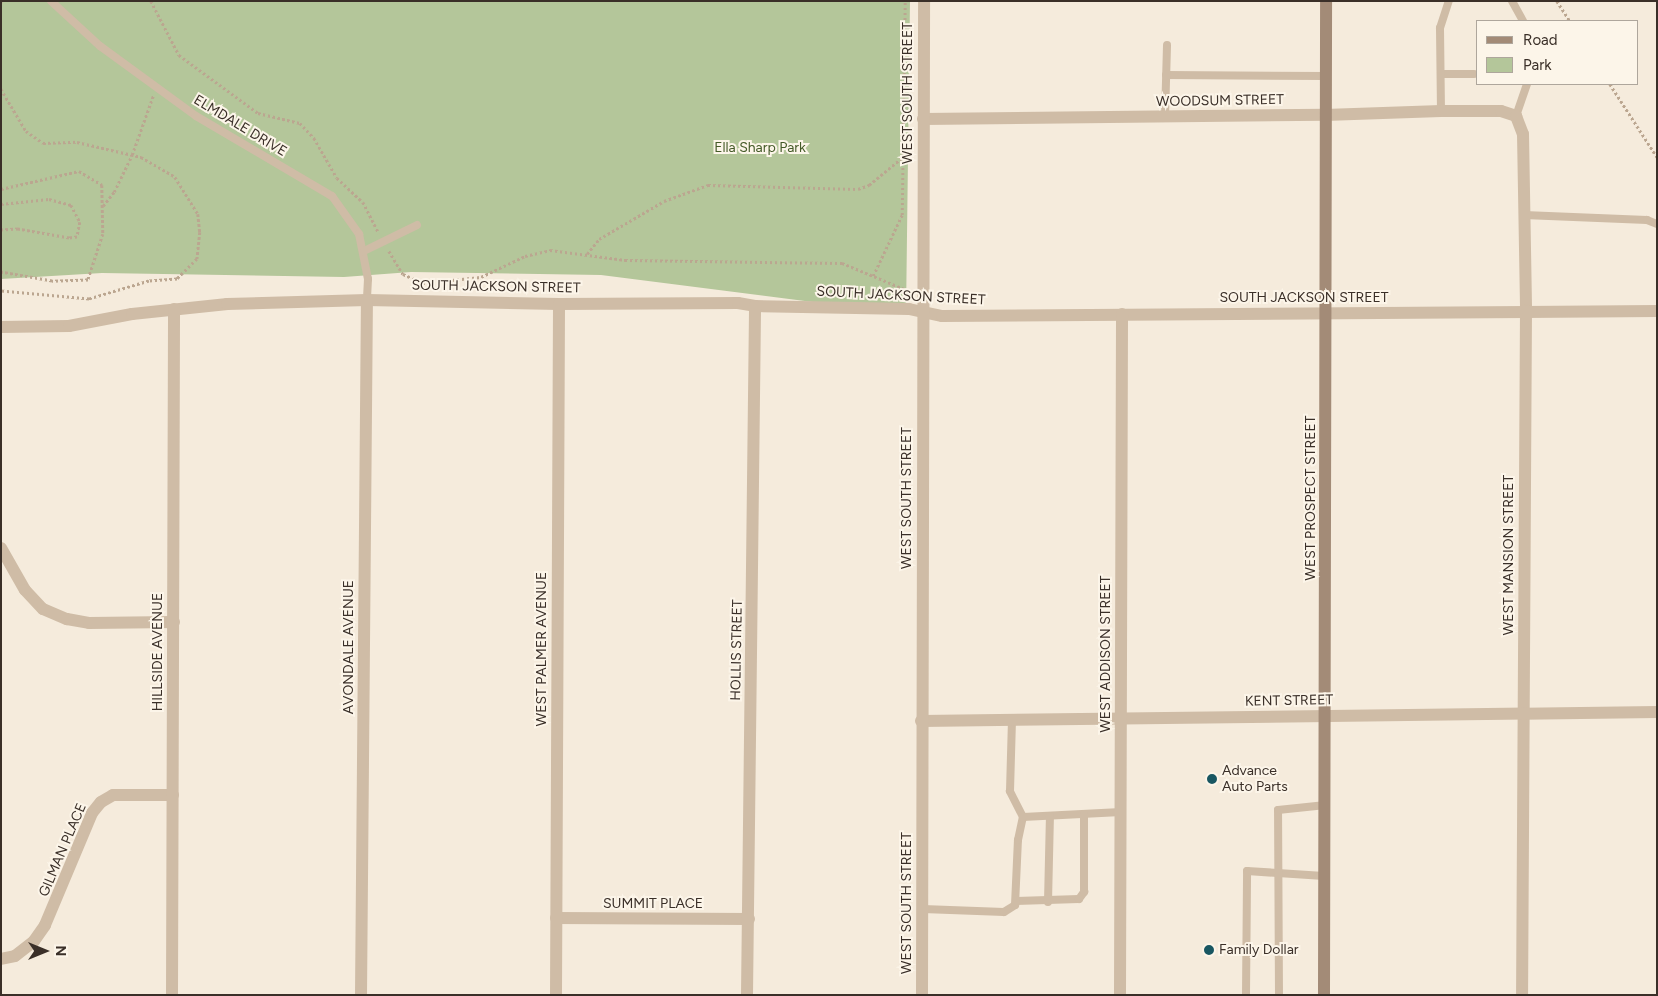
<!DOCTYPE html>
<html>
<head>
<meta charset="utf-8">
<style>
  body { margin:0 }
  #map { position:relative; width:1658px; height:996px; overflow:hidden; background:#f5ebdc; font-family:Figtree,sans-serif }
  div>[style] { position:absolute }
  .green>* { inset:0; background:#b4c69a }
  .path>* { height:2.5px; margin-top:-1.25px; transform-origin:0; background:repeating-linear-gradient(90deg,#bba690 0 2.5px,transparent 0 5px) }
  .lane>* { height:8px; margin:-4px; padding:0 4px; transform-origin:4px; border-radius:4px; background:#cfbca6 }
  .street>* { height:12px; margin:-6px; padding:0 6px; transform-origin:6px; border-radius:6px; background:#cfbca6 }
  .secondary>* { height:12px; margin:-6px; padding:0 6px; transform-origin:6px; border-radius:6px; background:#a38b77 }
  .dots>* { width:14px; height:14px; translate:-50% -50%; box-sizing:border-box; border:2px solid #fcf5e9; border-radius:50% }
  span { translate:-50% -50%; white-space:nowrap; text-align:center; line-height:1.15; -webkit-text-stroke:4px #fcf5e9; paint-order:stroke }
  .street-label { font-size:14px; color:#3a2f28 }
  .park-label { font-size:14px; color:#455b29 }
  .poi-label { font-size:14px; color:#3a2f28 }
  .left { translate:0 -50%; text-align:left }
  .frame { position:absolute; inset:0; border:2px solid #3a2f28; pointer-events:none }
  .legend { position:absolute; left:1476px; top:20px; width:162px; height:65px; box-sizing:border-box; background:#fcf5e9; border:1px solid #aea69c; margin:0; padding:6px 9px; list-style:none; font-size:15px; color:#3a2f28 }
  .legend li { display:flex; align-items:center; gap:10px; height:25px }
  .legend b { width:25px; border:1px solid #aea69c }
  .north { position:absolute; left:20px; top:926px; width:50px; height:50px; -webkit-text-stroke:4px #fcf5e9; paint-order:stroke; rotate:90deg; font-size:14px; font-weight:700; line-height:20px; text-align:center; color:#3a2f28 }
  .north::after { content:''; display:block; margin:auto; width:18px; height:22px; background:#3a2f28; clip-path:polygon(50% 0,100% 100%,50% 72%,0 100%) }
</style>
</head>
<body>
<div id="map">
  <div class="green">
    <div style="clip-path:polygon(1px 1px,910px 1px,906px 314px,601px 275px,411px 272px,344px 277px,102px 273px,1px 279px)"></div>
  </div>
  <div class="path">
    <div style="left:151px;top:1px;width:61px;rotate:62.6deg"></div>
    <div style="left:179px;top:55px;width:98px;rotate:36.3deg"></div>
    <div style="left:258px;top:113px;width:43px;rotate:13.4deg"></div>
    <div style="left:300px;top:123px;width:21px;rotate:47deg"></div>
    <div style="left:314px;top:138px;width:46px;rotate:60.1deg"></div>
    <div style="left:337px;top:178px;width:35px;rotate:43deg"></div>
    <div style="left:363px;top:202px;width:35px;rotate:63deg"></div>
    <div style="left:1557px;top:1px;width:24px;rotate:57deg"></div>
    <div style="left:1px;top:2px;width:1px;rotate:-45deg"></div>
    <div style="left:1610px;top:84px;width:87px;rotate:57.2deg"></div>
    <div style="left:1px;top:89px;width:49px;rotate:59.2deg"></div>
    <div style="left:26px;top:131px;width:21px;rotate:35deg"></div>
    <div style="left:43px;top:143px;width:34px;rotate:-2deg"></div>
    <div style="left:77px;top:142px;width:66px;rotate:13.2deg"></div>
    <div style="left:141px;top:157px;width:39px;rotate:30deg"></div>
    <div style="left:175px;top:177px;width:44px;rotate:58.1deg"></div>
    <div style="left:198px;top:214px;width:18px;rotate:84deg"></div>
    <div style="left:200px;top:232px;width:27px;rotate:96deg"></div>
    <div style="left:197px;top:259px;width:28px;rotate:135deg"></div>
    <div style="left:177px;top:279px;width:28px;rotate:176deg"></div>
    <div style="left:149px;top:281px;width:63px;rotate:163.3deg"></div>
    <div style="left:89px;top:299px;width:88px;rotate:-174.8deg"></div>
    <div style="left:1px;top:189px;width:80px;rotate:-13deg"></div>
    <div style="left:79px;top:171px;width:27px;rotate:31deg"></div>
    <div style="left:102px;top:185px;width:49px;rotate:88.8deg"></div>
    <div style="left:103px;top:234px;width:48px;rotate:108.1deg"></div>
    <div style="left:88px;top:280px;width:36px;rotate:178deg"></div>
    <div style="left:52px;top:281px;width:52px;rotate:-170deg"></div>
    <div style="left:1px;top:204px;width:48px;rotate:-5.9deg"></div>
    <div style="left:49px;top:199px;width:23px;rotate:15deg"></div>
    <div style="left:71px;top:205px;width:19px;rotate:62deg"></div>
    <div style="left:80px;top:222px;width:15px;rotate:101deg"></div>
    <div style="left:77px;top:237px;width:8px;rotate:173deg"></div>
    <div style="left:69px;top:238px;width:52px;rotate:-170deg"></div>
    <div style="left:18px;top:229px;width:17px;rotate:177deg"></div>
    <div style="left:103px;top:206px;width:18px;rotate:-52deg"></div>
    <div style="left:114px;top:192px;width:41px;rotate:-64.1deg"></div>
    <div style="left:132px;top:155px;width:63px;rotate:-70.4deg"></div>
    <div style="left:389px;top:251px;width:27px;rotate:59deg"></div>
    <div style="left:403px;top:274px;width:21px;rotate:25deg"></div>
    <div style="left:422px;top:283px;width:59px;rotate:-5.8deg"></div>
    <div style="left:481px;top:277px;width:49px;rotate:-25.5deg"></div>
    <div style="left:525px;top:256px;width:26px;rotate:-13deg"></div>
    <div style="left:550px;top:250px;width:76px;rotate:7.6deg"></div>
    <div style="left:625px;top:260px;width:217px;rotate:0.8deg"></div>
    <div style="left:842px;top:263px;width:73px;rotate:22.7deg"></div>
    <div style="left:587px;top:254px;width:19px;rotate:-51deg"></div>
    <div style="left:599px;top:239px;width:75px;rotate:-30.3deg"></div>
    <div style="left:664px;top:201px;width:47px;rotate:-20deg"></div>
    <div style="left:708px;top:185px;width:150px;rotate:1.5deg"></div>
    <div style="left:858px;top:189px;width:12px;rotate:-20deg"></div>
    <div style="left:869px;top:185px;width:44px;rotate:-39.5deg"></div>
    <div style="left:903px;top:157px;width:9px;rotate:-21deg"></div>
    <div style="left:873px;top:276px;width:68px;rotate:-64.6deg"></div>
    <div style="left:902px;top:215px;width:214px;rotate:-89.2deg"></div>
  </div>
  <div class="lane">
    <div style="left:51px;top:1px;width:67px;rotate:42.6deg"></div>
    <div style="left:100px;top:46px;width:119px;rotate:36.1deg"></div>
    <div style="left:196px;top:116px;width:158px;rotate:30.5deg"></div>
    <div style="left:332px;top:196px;width:47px;rotate:54.6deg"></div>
    <div style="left:359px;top:234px;width:46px;rotate:78.7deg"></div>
    <div style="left:368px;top:279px;width:21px;rotate:93deg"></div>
    <div style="left:1512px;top:1px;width:23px;rotate:61deg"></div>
    <div style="left:1442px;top:74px;width:32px"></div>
    <div style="left:1166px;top:75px;width:160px;rotate:0.4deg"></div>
    <div style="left:1441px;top:111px;width:83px;rotate:-90.7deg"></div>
    <div style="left:1440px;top:28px;width:28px;rotate:-72deg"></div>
    <div style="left:1516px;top:116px;width:34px;rotate:-71deg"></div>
    <div style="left:1165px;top:117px;width:72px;rotate:-88.4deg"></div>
    <div style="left:1524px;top:215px;width:123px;rotate:2.3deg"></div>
    <div style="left:1647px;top:220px;width:11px;rotate:22deg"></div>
    <div style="left:364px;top:251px;width:59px;rotate:-26.1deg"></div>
    <div style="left:1023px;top:817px;width:98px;rotate:-2.9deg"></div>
    <div style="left:1016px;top:901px;width:63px;rotate:-1.8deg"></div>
    <div style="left:1079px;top:899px;width:9px;rotate:-54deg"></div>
    <div style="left:1084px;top:892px;width:78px;rotate:-90deg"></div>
    <div style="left:1048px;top:902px;width:86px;rotate:-88.7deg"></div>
    <div style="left:923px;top:909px;width:81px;rotate:2.1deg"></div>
    <div style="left:1004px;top:912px;width:13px;rotate:-32deg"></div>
    <div style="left:1015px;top:905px;width:65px;rotate:-87.4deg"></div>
    <div style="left:1018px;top:840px;width:24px;rotate:-78deg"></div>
    <div style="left:1023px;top:817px;width:29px;rotate:-117deg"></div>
    <div style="left:1010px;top:791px;width:71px;rotate:-88.4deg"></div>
    <div style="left:1246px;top:995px;width:124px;rotate:-89.5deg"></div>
    <div style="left:1247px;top:871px;width:77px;rotate:3.7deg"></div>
    <div style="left:1279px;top:995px;width:185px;rotate:-90.3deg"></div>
    <div style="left:1278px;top:810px;width:48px;rotate:-5.9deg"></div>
  </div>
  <div class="street">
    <div style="left:923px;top:119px;width:402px;rotate:-0.6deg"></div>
    <div style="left:1325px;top:115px;width:116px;rotate:-2deg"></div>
    <div style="left:1441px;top:111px;width:60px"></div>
    <div style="left:1501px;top:111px;width:16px;rotate:18deg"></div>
    <div style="left:1516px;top:116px;width:19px;rotate:69deg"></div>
    <div style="left:1523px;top:134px;width:176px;rotate:89deg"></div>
    <div style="left:1526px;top:310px;width:685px;rotate:90.33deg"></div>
    <div style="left:1px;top:327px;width:68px;rotate:-0.8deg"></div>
    <div style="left:69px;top:326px;width:64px;rotate:-10.8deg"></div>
    <div style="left:132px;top:314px;width:96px;rotate:-6deg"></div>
    <div style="left:227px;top:304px;width:140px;rotate:-1.6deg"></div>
    <div style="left:367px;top:300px;width:192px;rotate:1.2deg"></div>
    <div style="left:559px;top:304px;width:179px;rotate:-0.3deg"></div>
    <div style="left:738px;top:303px;width:17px;rotate:10deg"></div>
    <div style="left:755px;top:306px;width:154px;rotate:1.1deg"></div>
    <div style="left:909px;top:309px;width:34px;rotate:12deg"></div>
    <div style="left:942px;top:316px;width:715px;rotate:-0.4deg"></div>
    <div style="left:1px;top:548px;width:48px;rotate:60.3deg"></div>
    <div style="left:25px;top:590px;width:26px;rotate:47deg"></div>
    <div style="left:43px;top:609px;width:26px;rotate:23deg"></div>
    <div style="left:67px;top:619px;width:22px;rotate:10deg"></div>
    <div style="left:89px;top:623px;width:85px;rotate:-0.7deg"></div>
    <div style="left:921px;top:721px;width:736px;rotate:-0.7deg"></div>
    <div style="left:556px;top:918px;width:193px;rotate:0.3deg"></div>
    <div style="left:1px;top:959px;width:14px;rotate:-12deg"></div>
    <div style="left:15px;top:956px;width:24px;rotate:-38deg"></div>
    <div style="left:34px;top:941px;width:19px;rotate:-55deg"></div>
    <div style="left:45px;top:925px;width:121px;rotate:-67.2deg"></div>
    <div style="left:92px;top:813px;width:14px;rotate:-51deg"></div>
    <div style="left:101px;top:802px;width:14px;rotate:-30deg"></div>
    <div style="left:113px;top:795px;width:60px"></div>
    <div style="left:172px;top:995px;width:686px;rotate:-89.83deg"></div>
    <div style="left:361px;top:995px;width:695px;rotate:-89.51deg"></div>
    <div style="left:556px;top:995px;width:691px;rotate:-89.75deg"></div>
    <div style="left:747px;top:995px;width:689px;rotate:-89.33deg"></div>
    <div style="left:922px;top:995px;width:994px;rotate:-89.88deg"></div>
    <div style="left:1120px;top:995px;width:681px;rotate:-89.83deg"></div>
  </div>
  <div class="secondary">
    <div style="left:1324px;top:995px;width:994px;rotate:-89.88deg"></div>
  </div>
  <div class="dots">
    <div style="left:1212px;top:779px;background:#185661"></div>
    <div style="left:1209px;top:950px;background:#185661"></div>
  </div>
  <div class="street-label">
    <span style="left:908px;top:93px;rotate:-90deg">WEST SOUTH STREET</span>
    <span style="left:1220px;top:101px;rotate:-1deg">WOODSUM STREET</span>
    <span style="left:240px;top:126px;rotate:31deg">ELMDALE DRIVE</span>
    <span style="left:496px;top:287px;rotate:1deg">SOUTH JACKSON STREET</span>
    <span style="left:901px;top:296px;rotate:3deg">SOUTH JACKSON STREET</span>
    <span style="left:1304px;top:298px">SOUTH JACKSON STREET</span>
    <span style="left:907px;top:498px;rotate:-90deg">WEST SOUTH STREET</span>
    <span style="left:1311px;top:498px;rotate:-90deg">WEST PROSPECT STREET</span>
    <span style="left:1509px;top:555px;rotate:-90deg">WEST MANSION STREET</span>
    <span style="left:349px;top:647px;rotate:-90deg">AVONDALE AVENUE</span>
    <span style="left:542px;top:649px;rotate:-90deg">WEST PALMER AVENUE</span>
    <span style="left:737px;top:650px;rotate:-89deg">HOLLIS STREET</span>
    <span style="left:158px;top:652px;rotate:-90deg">HILLSIDE AVENUE</span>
    <span style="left:1106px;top:654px;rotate:-90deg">WEST ADDISON STREET</span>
    <span style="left:1289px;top:701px;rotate:-1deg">KENT STREET</span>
    <span style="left:63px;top:850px;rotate:-67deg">GILMAN PLACE</span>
    <span style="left:907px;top:903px;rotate:-90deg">WEST SOUTH STREET</span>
    <span style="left:653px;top:904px">SUMMIT PLACE</span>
  </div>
  <div class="park-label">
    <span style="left:760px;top:148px">Ella Sharp Park</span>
  </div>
  <div class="poi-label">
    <span class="left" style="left:1222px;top:779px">Advance<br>Auto Parts</span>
    <span class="left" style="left:1219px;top:950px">Family Dollar</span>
  </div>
  <div class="frame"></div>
  <ul class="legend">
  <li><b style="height:6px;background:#a38b77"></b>Road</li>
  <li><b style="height:14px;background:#b4c69a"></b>Park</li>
  </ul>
  <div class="north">N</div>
</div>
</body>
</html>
